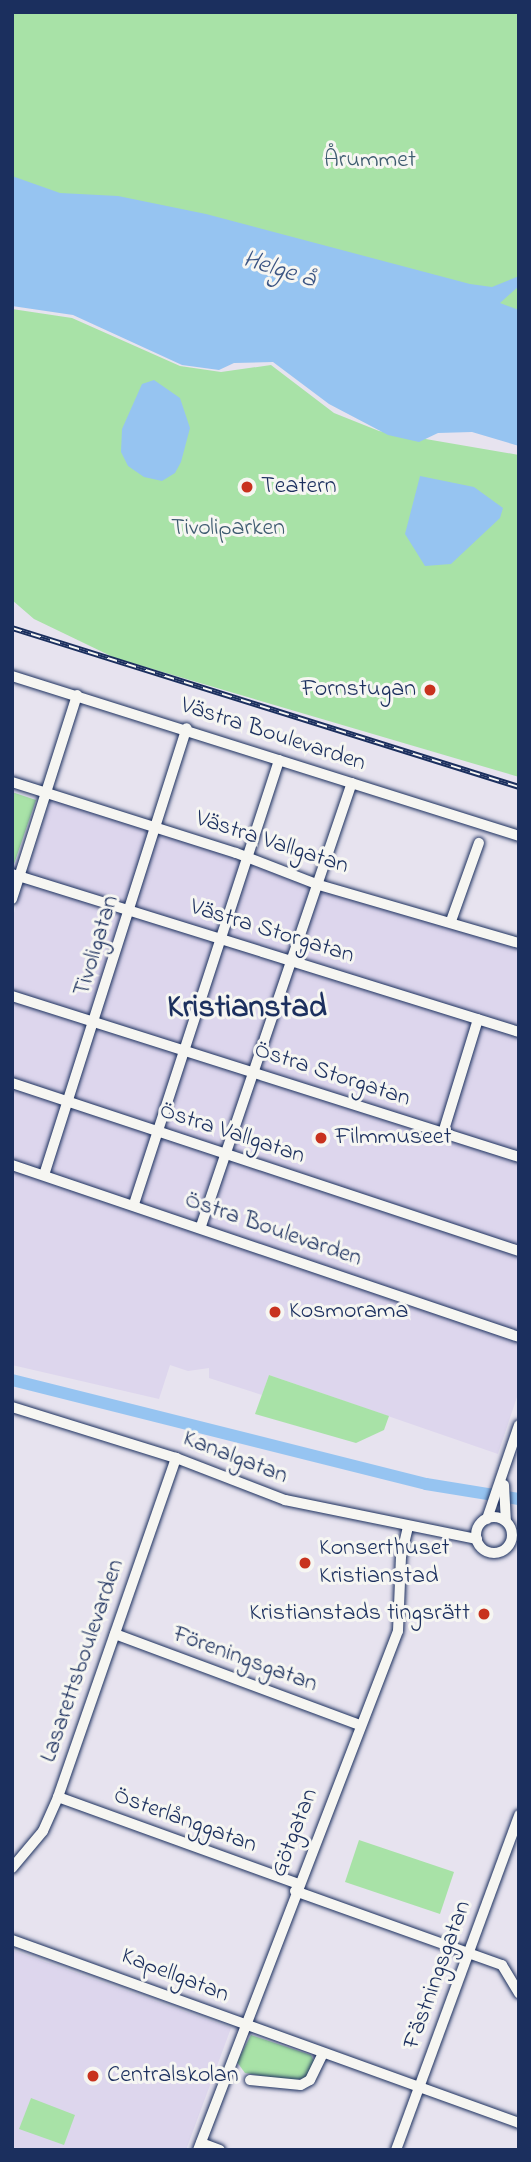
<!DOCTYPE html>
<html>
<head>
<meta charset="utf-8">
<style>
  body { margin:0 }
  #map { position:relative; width:531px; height:2162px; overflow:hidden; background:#e7e3ef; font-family:"Indie Flower",sans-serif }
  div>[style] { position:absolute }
  .built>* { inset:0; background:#ddd6ed }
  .green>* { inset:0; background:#a8e2a7 }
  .water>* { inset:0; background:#96c4f1 }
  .canal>* { height:12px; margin:-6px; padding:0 6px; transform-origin:6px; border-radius:6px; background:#96c4f1 }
  .roads { filter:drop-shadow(0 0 2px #1b2f5e) drop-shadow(0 0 2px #1b2f5e) }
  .minor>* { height:10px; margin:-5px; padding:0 5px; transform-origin:5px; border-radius:5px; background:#f6f6f2 }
  .minor>.ring { margin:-5px; padding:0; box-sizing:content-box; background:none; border:10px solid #f6f6f2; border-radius:50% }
  .rail>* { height:6px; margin-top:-3px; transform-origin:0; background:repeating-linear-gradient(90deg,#f6f6f2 0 10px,#1b2f5e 0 20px); box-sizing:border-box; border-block:2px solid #1b2f5e }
  .dots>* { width:19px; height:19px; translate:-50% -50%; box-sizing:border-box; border:4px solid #f6f6f2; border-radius:50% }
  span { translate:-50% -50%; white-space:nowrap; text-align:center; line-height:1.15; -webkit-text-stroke:6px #f6f6f2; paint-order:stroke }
  .park-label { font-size:24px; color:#3e5c70 }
  .poi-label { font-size:24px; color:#1b2f5e }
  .left { translate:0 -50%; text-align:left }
  .right { translate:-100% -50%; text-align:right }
  .street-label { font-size:24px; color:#1b2f5e }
  .water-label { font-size:26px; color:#3a5483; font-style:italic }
  .district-label { font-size:32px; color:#1b2f5e; font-weight:700 }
  .frame { position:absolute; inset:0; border:14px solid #1b2f5e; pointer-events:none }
</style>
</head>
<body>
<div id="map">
  <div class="built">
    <div style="clip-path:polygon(52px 794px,519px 943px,519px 1391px,498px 1454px,269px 1375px,262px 1395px,209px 1378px,209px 1368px,188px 1371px,170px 1365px,159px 1399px,12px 1365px,12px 919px)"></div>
    <div style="clip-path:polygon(12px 1950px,231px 2028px,186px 2150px,12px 2150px)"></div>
  </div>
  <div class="green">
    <div style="clip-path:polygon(12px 12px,519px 12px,519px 369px,12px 204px)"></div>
    <div style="clip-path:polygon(12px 309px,72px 318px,180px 366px,221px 372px,271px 365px,334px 413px,379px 431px,519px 455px,519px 777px,115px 658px,34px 619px,12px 600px)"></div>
    <div style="clip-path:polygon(12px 792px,36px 800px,14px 864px,12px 863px)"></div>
    <div style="clip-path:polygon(269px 1375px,389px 1416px,384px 1430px,356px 1443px,255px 1414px)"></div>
    <div style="clip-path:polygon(359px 1840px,454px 1872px,440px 1914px,345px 1882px)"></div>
    <div style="clip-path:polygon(251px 2035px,311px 2055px,314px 2061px,306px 2077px,293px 2081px,245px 2073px,237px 2062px)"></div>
    <div style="clip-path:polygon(31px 2098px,75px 2115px,64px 2145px,19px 2129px)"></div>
  </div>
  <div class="water">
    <div style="clip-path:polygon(12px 176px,60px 193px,118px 196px,206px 214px,470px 284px,492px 287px,519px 276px,519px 286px,500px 303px,519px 310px,519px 446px,472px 432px,438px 433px,419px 442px,388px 435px,329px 404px,273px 362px,234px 363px,219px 370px,182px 365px,73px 315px,12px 306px)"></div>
    <div style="clip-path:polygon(154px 380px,180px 398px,190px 428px,181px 462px,175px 473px,162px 481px,144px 477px,128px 466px,121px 452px,122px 429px,142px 384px)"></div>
    <div style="clip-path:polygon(420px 476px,474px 487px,503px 508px,500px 518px,451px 564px,425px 566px,405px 534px)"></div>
  </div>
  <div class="canal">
    <div style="left:12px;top:1380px;width:427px;rotate:14.1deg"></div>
    <div style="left:426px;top:1484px;width:94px;rotate:9.2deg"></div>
  </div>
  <div class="roads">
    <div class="minor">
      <div style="left:12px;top:676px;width:532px;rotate:17.51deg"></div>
      <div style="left:12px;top:782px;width:235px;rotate:17.6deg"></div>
      <div style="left:236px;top:853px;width:89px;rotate:21.1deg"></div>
      <div style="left:319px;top:885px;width:208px;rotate:16.2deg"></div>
      <div style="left:12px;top:874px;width:531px;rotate:17.31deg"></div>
      <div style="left:12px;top:899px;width:214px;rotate:-72.3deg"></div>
      <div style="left:451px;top:921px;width:83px;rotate:-70.3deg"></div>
      <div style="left:12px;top:996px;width:532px;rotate:17.62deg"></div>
      <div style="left:12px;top:1083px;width:534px;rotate:18.33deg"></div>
      <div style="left:443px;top:1133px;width:119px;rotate:-72.9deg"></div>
      <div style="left:12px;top:1165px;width:535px;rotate:18.74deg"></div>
      <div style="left:44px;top:1175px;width:469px;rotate:-72.3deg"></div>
      <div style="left:134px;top:1204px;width:467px;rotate:-71.9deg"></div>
      <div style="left:201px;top:1226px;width:468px;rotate:-71.2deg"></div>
      <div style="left:12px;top:1407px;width:172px;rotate:17.3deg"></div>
      <div style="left:176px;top:1458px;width:117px;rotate:21.1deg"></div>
      <div style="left:285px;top:1500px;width:196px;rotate:11.5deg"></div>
      <div style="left:504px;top:1485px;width:36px;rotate:87deg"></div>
      <div class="ring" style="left:476px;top:1517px;width:26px;height:26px"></div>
      <div style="left:487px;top:1519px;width:99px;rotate:-71.2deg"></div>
      <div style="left:115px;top:1634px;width:261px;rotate:20.4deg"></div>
      <div style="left:58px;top:1797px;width:255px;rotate:19.9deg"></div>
      <div style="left:12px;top:1868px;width:48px;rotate:-50deg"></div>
      <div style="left:43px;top:1831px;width:37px;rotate:-66deg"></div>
      <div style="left:58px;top:1797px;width:359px;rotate:-70.8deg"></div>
      <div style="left:295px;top:1891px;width:220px;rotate:19.7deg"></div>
      <div style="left:502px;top:1965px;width:33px;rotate:59deg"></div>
      <div style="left:12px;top:1940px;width:539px;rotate:19.85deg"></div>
      <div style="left:250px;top:2080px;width:51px;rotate:5.6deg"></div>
      <div style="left:301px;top:2085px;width:10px;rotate:-29deg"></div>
      <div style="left:310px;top:2080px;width:30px;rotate:-64deg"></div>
      <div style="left:201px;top:2143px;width:20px;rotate:20deg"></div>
      <div style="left:198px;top:2150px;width:556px;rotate:-68.93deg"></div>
      <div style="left:398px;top:1631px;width:74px;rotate:-87.7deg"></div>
      <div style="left:401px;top:1557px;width:31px;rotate:-77deg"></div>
      <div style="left:396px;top:2150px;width:357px;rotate:-69.8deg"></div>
    </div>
  </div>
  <div class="rail">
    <div style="left:12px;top:628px;width:531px;rotate:17.41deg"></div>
  </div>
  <div class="dots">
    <div style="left:247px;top:487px;background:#c8321e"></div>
    <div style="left:430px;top:690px;background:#c8321e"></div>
    <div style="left:321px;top:1138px;background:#c8321e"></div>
    <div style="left:275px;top:1312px;background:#c8321e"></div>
    <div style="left:305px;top:1563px;background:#c8321e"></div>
    <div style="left:484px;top:1614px;background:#c8321e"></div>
    <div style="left:93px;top:2076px;background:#c8321e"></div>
  </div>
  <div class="park-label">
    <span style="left:370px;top:161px">Årummet</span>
    <span style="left:228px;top:529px">Tivoliparken</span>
  </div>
  <div class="poi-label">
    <span class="left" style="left:261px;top:487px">Teatern</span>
    <span class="right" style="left:416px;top:690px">Fornstugan</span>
    <span class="left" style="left:335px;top:1138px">Filmmuseet</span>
    <span class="left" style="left:289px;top:1312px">Kosmorama</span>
    <span class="left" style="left:319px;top:1563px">Konserthuset<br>Kristianstad</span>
    <span class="right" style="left:470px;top:1614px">Kristianstads tingsrätt</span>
    <span class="left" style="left:107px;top:2076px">Centralskolan</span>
  </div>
  <div class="street-label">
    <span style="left:273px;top:735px;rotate:18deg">Västra Boulevarden</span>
    <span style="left:272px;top:843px;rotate:18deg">Västra Vallgatan</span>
    <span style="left:272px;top:932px;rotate:17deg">Västra Storgatan</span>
    <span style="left:97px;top:946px;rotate:-73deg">Tivoligatan</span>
    <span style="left:332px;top:1075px;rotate:18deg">Östra Storgatan</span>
    <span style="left:232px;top:1134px;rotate:18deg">Östra Vallgatan</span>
    <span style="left:273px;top:1230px;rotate:19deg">Östra Boulevarden</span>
    <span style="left:235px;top:1458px;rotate:21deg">Kanalgatan</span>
    <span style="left:245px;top:1660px;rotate:20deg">Föreningsgatan</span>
    <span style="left:83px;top:1661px;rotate:-71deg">Lasarettsboulevarden</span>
    <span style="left:185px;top:1821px;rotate:20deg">Österlånggatan</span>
    <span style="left:295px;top:1833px;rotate:-69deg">Götgatan</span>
    <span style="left:438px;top:1975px;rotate:-70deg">Fästningsgatan</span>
    <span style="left:175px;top:1976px;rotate:21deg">Kapellgatan</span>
  </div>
  <div class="water-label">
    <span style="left:279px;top:271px;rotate:17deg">Helge å</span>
  </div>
  <div class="district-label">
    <span style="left:247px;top:1009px">Kristianstad</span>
  </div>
  <div class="frame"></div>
</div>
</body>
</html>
